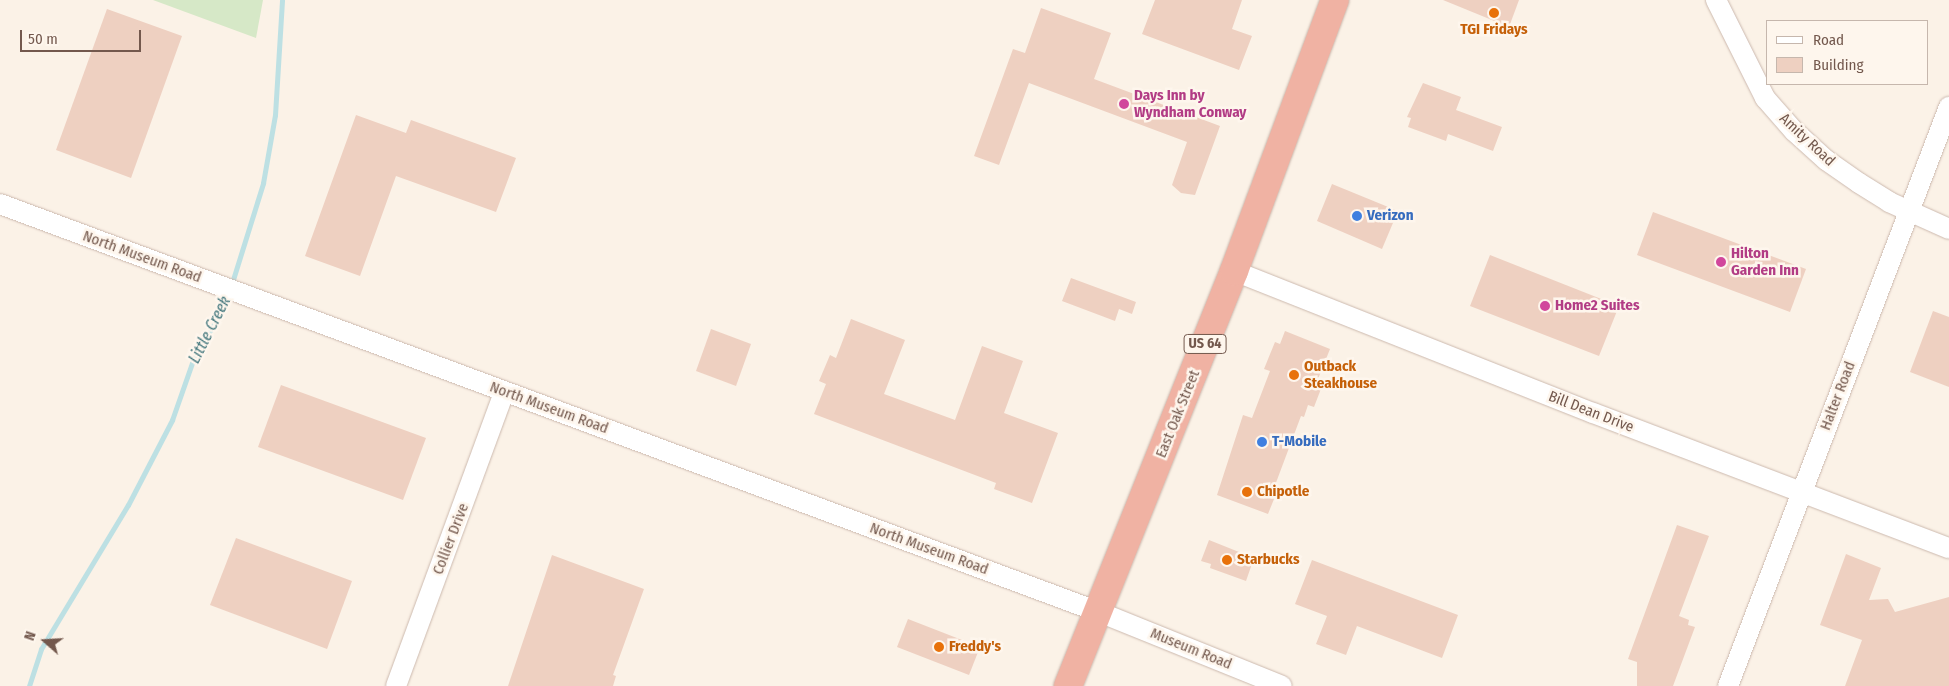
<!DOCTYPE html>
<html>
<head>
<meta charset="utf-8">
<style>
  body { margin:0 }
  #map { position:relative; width:1949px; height:686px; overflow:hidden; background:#fbf2e7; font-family:"Fira Sans Condensed",sans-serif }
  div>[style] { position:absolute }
  .green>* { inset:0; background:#d6e8c7 }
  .stream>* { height:5px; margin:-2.5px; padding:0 2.5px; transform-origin:2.5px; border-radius:2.5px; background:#bde0e3 }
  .building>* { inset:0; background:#eed0c1 }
  .roads { filter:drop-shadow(0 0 1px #ccb9ae) drop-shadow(0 0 1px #ccb9ae) }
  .minor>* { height:20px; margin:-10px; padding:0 10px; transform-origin:10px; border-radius:10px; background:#fff }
  .highway>* { height:28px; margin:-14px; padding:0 14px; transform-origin:14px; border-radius:14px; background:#f0b2a3 }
  .dots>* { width:14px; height:14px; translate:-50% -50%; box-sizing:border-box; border:2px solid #fef6ed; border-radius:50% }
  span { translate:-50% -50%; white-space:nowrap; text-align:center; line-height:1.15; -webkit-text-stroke:5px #fef6ed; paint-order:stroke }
  .shield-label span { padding:1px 4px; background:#fef6ed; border:1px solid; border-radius:4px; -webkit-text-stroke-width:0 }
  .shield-label { font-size:14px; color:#73584d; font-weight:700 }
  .food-label { font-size:15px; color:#c56008; font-weight:700 }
  .left { translate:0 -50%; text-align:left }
  .hotel-label { font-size:15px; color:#b23c85; font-weight:700 }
  .street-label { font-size:15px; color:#73584d }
  .shop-label { font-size:15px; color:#366cbe; font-weight:700 }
  .water-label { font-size:16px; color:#45787e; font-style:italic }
  .legend { position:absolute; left:1766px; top:20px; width:162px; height:65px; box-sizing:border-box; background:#fef6ed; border:1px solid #c6b7ad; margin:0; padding:6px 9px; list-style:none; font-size:15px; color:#73584d }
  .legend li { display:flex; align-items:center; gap:10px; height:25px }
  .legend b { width:25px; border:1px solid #c6b7ad }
  .north { position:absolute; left:20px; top:616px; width:50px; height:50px; -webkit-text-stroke:4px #fef6ed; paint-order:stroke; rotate:289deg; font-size:14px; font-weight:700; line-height:20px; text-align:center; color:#73584d }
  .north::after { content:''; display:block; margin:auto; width:18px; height:22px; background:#73584d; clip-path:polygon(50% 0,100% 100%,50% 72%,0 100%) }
  .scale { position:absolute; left:20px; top:30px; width:121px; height:22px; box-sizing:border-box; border:2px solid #73584d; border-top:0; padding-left:6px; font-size:15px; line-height:18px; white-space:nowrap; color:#73584d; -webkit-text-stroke:4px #fef6ed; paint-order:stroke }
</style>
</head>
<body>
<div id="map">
  <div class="green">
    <div style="clip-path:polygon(153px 0,263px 0,256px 38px)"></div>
  </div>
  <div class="stream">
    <div style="left:231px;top:286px;width:108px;rotate:-72.7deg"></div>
    <div style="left:263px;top:183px;width:69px;rotate:-80deg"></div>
    <div style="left:275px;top:115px;width:115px;rotate:-86.5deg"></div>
    <div style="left:29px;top:686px;width:39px;rotate:-72deg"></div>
    <div style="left:41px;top:649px;width:168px;rotate:-58.9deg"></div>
    <div style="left:128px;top:505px;width:96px;rotate:-62.6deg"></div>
    <div style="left:172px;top:420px;width:64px;rotate:-70.7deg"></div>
    <div style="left:193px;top:360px;width:61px;rotate:-59.7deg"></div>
    <div style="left:224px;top:307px;width:14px;rotate:-69deg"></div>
  </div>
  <div class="building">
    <div style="clip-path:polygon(1155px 0,1242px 0,1232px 29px,1252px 36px,1239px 70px,1142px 34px)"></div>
    <div style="clip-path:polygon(1443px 0,1519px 0,1509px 27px)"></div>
    <div style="clip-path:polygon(1041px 8px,1111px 33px,1094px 79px,1220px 126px,1195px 195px,1181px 193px,1172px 185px,1187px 142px,1029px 83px,999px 165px,974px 156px,1013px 49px,1025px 53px)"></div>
    <div style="clip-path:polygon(107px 9px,182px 36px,131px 178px,56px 150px)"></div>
    <div style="clip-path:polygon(1423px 83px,1461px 97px,1456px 110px,1502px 127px,1493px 151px,1448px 134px,1446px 141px,1408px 127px,1411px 118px,1407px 117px)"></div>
    <div style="clip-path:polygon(356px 115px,406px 133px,411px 120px,516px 158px,496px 212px,396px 176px,360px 276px,305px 256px)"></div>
    <div style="clip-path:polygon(1332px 184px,1398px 211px,1382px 249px,1317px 221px)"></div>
    <div style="clip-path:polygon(1653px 212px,1806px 269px,1790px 312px,1637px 255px)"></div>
    <div style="clip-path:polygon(1490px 255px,1619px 306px,1599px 356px,1470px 306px)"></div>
    <div style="clip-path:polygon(1071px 278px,1136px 302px,1132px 314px,1119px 309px,1115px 321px,1062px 301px)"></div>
    <div style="clip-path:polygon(1933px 311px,1949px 317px,1949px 387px,1910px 372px)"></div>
    <div style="clip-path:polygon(851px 319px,905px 340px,884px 394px,955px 420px,982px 346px,1023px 361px,1004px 413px,1058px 433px,1032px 503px,994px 489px,996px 483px,814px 414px,826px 384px,819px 381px,830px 355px,836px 358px)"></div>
    <div style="clip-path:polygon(711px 329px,751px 344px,736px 386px,696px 371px)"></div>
    <div style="clip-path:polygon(1285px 331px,1330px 349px,1318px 379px,1324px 381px,1314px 407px,1308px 405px,1304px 417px,1301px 416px,1274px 488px,1278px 489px,1268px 514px,1217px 495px,1243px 415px,1252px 418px,1270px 371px,1264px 369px,1275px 342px,1280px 344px)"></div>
    <div style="clip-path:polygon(281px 385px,426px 438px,403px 500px,258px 447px)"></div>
    <div style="clip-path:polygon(1677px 525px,1709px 536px,1679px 616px,1689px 620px,1688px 625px,1695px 627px,1673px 686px,1637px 686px,1637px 662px,1628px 659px)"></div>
    <div style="clip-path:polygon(236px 538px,352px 581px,327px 649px,210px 605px)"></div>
    <div style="clip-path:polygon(1209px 540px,1254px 558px,1246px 581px,1210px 568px,1211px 564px,1201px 561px)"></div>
    <div style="clip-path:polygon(1846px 554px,1881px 568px,1869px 600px,1888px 599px,1895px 612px,1949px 597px,1949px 686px,1845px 686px,1862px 640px,1820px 625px)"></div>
    <div style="clip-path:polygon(552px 555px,644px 589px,613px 675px,616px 676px,613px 686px,508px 686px)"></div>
    <div style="clip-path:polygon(1312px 560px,1458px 615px,1442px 658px,1357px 626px,1346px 655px,1316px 644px,1327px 616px,1295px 604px)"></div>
    <div style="clip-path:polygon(908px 619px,980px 647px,969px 675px,897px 647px)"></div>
  </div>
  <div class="roads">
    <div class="minor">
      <div style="left:1716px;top:0;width:110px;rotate:63.4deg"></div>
      <div style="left:1765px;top:98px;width:44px;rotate:48.7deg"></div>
      <div style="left:1794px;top:131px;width:43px;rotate:42.2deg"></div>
      <div style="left:1826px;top:160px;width:40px;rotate:34.9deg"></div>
      <div style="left:1859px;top:183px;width:36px;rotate:32deg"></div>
      <div style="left:1889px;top:202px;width:66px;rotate:24.2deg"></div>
      <div style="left:0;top:204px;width:1172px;rotate:20.37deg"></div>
      <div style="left:1099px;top:612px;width:197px;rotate:22deg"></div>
      <div style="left:1234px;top:271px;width:386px;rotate:21.6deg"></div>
      <div style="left:1593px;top:413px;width:381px;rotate:20.8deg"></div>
      <div style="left:396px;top:686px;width:313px;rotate:-69.8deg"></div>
      <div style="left:1728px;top:686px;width:620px;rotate:-69.11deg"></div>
    </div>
    <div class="highway">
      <div style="left:1068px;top:686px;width:447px;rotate:-68.2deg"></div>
      <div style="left:1234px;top:271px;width:289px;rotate:-69.6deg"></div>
    </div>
  </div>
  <div class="dots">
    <div style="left:1494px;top:13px;background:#e8710a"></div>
    <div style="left:1124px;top:104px;background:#d1479c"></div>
    <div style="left:1357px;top:216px;background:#3f7fe0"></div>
    <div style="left:1721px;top:262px;background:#d1479c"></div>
    <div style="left:1545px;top:306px;background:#d1479c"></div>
    <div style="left:1294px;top:375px;background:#e8710a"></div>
    <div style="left:1262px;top:442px;background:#3f7fe0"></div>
    <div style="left:1247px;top:492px;background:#e8710a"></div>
    <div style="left:1227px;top:560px;background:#e8710a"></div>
    <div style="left:939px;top:647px;background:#e8710a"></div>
  </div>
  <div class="shield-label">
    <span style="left:1205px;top:344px">US 64</span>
  </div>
  <div class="food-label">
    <span style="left:1494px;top:30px">TGI Fridays</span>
    <span class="left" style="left:1304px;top:375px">Outback<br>Steakhouse</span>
    <span class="left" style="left:1257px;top:492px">Chipotle</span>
    <span class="left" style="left:1237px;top:560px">Starbucks</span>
    <span class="left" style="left:949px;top:647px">Freddy's</span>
  </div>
  <div class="hotel-label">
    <span class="left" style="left:1134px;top:104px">Days Inn by<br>Wyndham Conway</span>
    <span class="left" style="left:1731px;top:262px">Hilton<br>Garden Inn</span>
    <span class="left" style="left:1555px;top:306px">Home2 Suites</span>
  </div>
  <div class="street-label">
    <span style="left:1807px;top:140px;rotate:43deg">Amity Road</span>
    <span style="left:142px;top:257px;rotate:20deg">North Museum Road</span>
    <span style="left:1838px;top:396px;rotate:-69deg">Halter Road</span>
    <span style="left:549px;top:408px;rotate:20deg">North Museum Road</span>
    <span style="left:1591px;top:412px;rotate:21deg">Bill Dean Drive</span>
    <span style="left:1178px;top:414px;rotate:-68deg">East Oak Street</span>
    <span style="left:451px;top:539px;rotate:-69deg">Collier Drive</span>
    <span style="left:929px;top:549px;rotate:20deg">North Museum Road</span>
    <span style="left:1191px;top:649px;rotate:22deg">Museum Road</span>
  </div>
  <div class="shop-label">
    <span class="left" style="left:1367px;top:216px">Verizon</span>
    <span class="left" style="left:1272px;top:442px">T-Mobile</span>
  </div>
  <div class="water-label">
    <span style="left:210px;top:330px;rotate:-63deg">Little Creek</span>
  </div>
  <ul class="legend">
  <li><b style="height:6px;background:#fff"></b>Road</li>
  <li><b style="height:14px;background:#eed0c1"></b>Building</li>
  </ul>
  <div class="north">N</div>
  <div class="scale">50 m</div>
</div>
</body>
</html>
